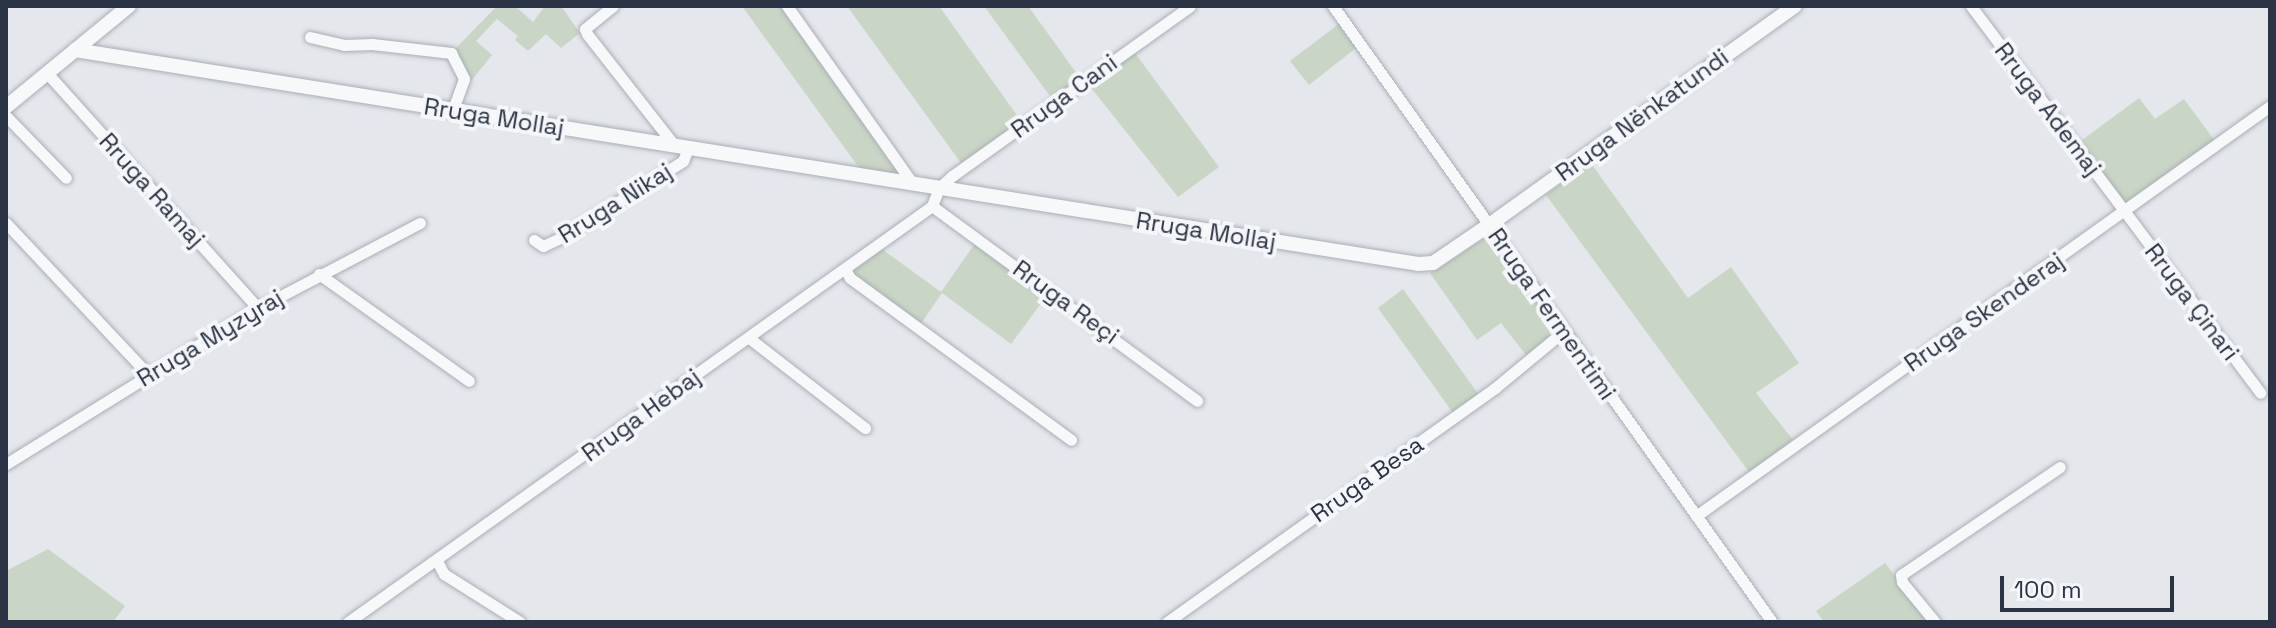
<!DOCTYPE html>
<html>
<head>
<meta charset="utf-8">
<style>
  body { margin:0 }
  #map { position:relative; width:2276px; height:628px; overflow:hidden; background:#e4e7ec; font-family:"Space Grotesk",sans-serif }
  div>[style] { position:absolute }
  .green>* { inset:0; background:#c9d6c5 }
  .roads { filter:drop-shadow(0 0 2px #a9aeb7) drop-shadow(0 0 2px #a9aeb7) }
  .minor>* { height:11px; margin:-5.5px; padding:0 5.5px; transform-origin:5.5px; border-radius:5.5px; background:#f7f8fa }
  .tertiary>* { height:14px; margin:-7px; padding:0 7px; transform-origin:7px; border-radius:7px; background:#f7f8fa }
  span { translate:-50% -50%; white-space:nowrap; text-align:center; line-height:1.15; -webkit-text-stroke:8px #f4f6f9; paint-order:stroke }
  .street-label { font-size:24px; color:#2b3445 }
  .frame { position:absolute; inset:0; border:8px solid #2b3445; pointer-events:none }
  .scale { position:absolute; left:2000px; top:576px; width:174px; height:36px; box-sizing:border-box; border:4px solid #2b3445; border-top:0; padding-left:10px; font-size:24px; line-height:28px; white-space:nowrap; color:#2b3445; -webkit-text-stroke:6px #f4f6f9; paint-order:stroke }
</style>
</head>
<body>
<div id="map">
  <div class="green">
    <div style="clip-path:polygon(497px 6px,515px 6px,533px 22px,545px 6px,561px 6px,580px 33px,561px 48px,546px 34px,528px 51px,515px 40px,518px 36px,497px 19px,476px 41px,492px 55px,471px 81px,455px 49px)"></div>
    <div style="clip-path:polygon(742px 6px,782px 6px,900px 173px,899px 176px,860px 169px)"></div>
    <div style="clip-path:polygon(847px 6px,939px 6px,1021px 121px,961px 163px)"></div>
    <div style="clip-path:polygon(984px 6px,1028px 6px,1080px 78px,1052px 99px)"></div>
    <div style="clip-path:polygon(1340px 23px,1356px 48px,1309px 85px,1290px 61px)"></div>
    <div style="clip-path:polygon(1135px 53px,1219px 167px,1178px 197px,1088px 84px)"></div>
    <div style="clip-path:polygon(2139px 98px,2155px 119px,2184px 99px,2215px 141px,2122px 205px,2078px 143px)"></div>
    <div style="clip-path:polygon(1590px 162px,1688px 298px,1731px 267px,1799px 363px,1756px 393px,1793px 440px,1749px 472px,1546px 195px)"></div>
    <div style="clip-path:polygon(1488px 236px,1551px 324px,1548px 340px,1526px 355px,1501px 323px,1477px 340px,1430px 273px)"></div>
    <div style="clip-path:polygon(976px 242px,1048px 294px,1011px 344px,942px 293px,920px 325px,856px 279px,853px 273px,853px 267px,879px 247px,941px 292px)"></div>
    <div style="clip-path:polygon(1403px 289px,1479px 395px,1453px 413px,1378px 308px)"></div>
    <div style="clip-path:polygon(48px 549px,125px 606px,113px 622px,6px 622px,6px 571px)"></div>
    <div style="clip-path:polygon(1885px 563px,1931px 622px,1824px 622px,1816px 611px)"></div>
  </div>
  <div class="roads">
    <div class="minor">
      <div style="left:613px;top:6px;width:36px;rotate:141deg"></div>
      <div style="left:585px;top:29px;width:5px;rotate:68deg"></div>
      <div style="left:587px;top:34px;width:141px;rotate:51.9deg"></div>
      <div style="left:787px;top:6px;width:218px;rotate:54.7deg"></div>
      <div style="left:1333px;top:6px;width:756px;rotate:54.52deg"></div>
      <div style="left:1971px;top:6px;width:483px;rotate:53.2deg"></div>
      <div style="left:310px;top:37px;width:35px;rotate:13deg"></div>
      <div style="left:344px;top:45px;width:28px;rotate:-2deg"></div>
      <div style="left:372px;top:44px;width:80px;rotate:6.5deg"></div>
      <div style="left:451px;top:53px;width:29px;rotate:63deg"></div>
      <div style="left:464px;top:79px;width:33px;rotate:110deg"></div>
      <div style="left:47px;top:73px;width:316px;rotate:48.1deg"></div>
      <div style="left:6px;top:116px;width:86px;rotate:45.9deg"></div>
      <div style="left:932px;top:206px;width:329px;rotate:36.3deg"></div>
      <div style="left:6px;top:223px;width:207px;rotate:46.8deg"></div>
      <div style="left:534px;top:240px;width:11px;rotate:34deg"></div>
      <div style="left:543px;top:246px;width:21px;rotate:-25deg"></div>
      <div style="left:562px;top:237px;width:143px;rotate:-32.1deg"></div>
      <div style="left:683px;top:161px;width:14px;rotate:-69deg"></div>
      <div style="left:845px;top:269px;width:10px;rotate:61deg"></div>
      <div style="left:850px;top:278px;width:274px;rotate:36.2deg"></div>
      <div style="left:319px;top:274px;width:184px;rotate:35.5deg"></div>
      <div style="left:749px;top:338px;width:147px;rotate:37.8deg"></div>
      <div style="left:6px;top:464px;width:296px;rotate:-31.8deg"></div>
      <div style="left:258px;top:308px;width:183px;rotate:-27.7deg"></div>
      <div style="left:1696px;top:516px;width:705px;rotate:-35.54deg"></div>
      <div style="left:437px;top:561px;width:15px;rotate:62deg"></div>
      <div style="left:444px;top:574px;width:90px;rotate:32.3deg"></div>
      <div style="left:348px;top:622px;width:717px;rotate:-35.46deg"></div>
      <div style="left:932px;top:206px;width:19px;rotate:-69deg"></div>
      <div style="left:939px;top:188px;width:18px;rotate:-43deg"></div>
      <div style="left:952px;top:176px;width:292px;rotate:-35.5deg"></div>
      <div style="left:1167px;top:622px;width:403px;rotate:-35.5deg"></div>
      <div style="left:1495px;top:388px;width:89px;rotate:-39.6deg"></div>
      <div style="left:1935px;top:622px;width:52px;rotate:-129.5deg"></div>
      <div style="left:1902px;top:582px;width:7px;rotate:-98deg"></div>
      <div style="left:1901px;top:575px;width:192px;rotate:-34.2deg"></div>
    </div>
    <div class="tertiary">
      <div style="left:75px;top:50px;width:1360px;rotate:9.05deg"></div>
      <div style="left:1418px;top:264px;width:15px;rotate:-4deg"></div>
      <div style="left:1433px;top:263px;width:68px;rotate:-34.2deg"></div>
      <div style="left:1489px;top:225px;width:376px;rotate:-35.6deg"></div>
      <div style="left:6px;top:107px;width:159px;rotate:-39.4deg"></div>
    </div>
  </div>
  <div class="street-label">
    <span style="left:1064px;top:96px;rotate:-36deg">Rruga Cani</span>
    <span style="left:2048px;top:109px;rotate:53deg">Rruga Ademaj</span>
    <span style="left:1642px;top:115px;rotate:-36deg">Rruga Nënkatundi</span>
    <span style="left:494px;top:117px;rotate:9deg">Rruga Mollaj</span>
    <span style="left:152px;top:190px;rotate:48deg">Rruga Ramaj</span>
    <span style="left:615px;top:203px;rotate:-32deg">Rruga Nikaj</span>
    <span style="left:1206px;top:231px;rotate:9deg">Rruga Mollaj</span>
    <span style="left:1066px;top:302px;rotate:36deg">Rruga Reçi</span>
    <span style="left:2192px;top:302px;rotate:53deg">Rruga Çinari</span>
    <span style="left:1984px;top:312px;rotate:-35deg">Rruga Skenderaj</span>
    <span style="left:1552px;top:314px;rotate:55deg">Rruga Fermentimi</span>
    <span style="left:210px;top:338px;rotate:-31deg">Rruga Myzyraj</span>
    <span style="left:641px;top:415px;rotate:-36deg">Rruga Hebaj</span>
    <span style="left:1367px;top:479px;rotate:-35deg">Rruga Besa</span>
  </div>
  <div class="frame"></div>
  <div class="scale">100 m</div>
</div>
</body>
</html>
